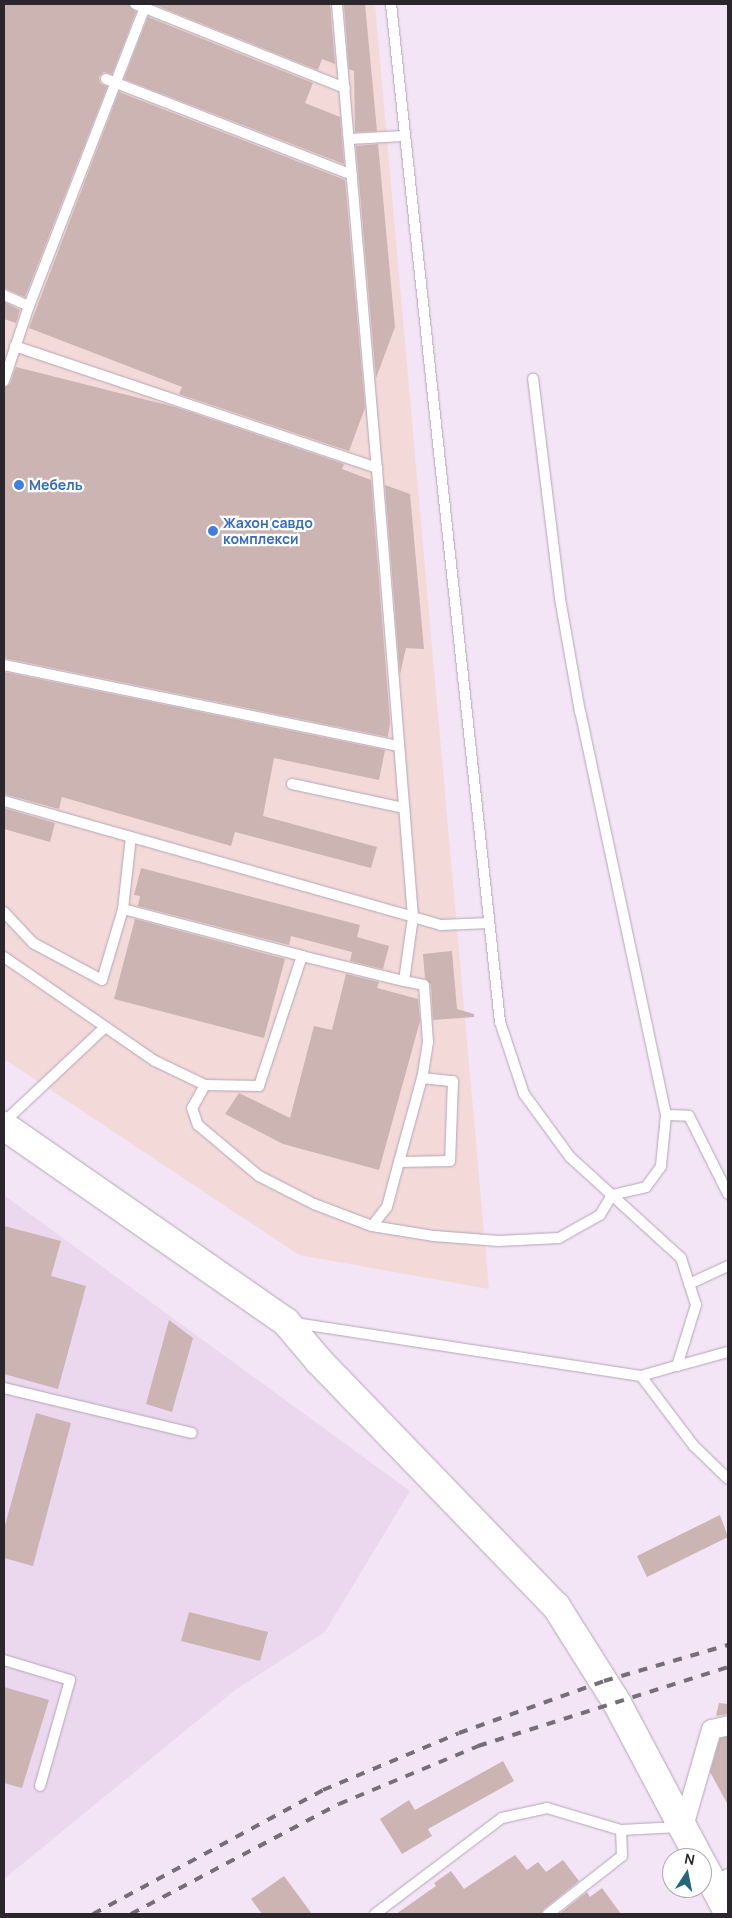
<!DOCTYPE html>
<html>
<head>
<meta charset="utf-8">
<style>
  body { margin:0 }
  #map { position:relative; width:732px; height:1918px; overflow:hidden; background:#f3e5f6; font-family:Manrope,sans-serif }
  div>[style] { position:absolute }
  .commercial>* { inset:0; background:#f4d9d9 }
  .built>* { inset:0; background:#ebd8ef }
  .building>* { inset:0; background:#cbb4b2 }
  .roads { filter:drop-shadow(0 0 1px #b3a5b5) drop-shadow(0 0 1px #b3a5b5) }
  .lane>* { height:10px; margin:-5px; padding:0 5px; transform-origin:5px; border-radius:5px; background:#fff }
  .street>* { height:19px; margin:-9.5px; padding:0 9.5px; transform-origin:9.5px; border-radius:9.5px; background:#fff }
  .secondary>* { height:28px; margin:-14px; padding:0 14px; transform-origin:14px; border-radius:14px; background:#fff }
  .rail>* { height:4px; margin-top:-2px; transform-origin:0; background:repeating-linear-gradient(90deg,#756d77 0 9px,transparent 0 18px) }
  .dots>* { width:14px; height:14px; translate:-50% -50%; box-sizing:border-box; border:2px solid #fff; border-radius:50% }
  span { translate:-50% -50%; white-space:nowrap; text-align:center; line-height:1.15; -webkit-text-stroke:4.5px #fff; paint-order:stroke }
  .shop-label { font-size:14px; color:#366cbe; font-weight:700 }
  .left { translate:0 -50%; text-align:left }
  .frame { position:absolute; inset:0; border:5px solid #2b262c; pointer-events:none }
  .north { position:absolute; left:662px; top:1848px; width:50px; height:50px; box-sizing:border-box; background:#fff; border:1px solid #aaa8ab; border-radius:50%; rotate:11deg; font-size:14px; font-weight:700; line-height:20px; text-align:center; color:#2b262c }
  .north::after { content:''; display:block; margin:auto; width:18px; height:22px; background:#24677a; clip-path:polygon(50% 0,100% 100%,50% 72%,0 100%) }
</style>
</head>
<body>
<div id="map">
  <div class="commercial">
    <div style="clip-path:polygon(4px 4px,375px 4px,489px 1289px,299px 1255px,4px 1059px)"></div>
  </div>
  <div class="built">
    <div style="clip-path:polygon(4px 1195px,410px 1491px,325px 1632px,235px 1690px,4px 1879px)"></div>
  </div>
  <div class="building">
    <div style="clip-path:polygon(4px 4px,128px 4px,136px 12px,112px 74px,104px 72px,99px 77px,100px 83px,107px 87px,25px 297px,4px 288px)"></div>
    <div style="clip-path:polygon(153px 4px,330px 4px,335px 64px,322px 59px,318px 70px)"></div>
    <div style="clip-path:polygon(344px 4px,365px 4px,377px 131px,355px 132px,354px 71px,349px 69px)"></div>
    <div style="clip-path:polygon(148px 17px,313px 83px,305px 103px,340px 117px,344px 164px,124px 79px)"></div>
    <div style="clip-path:polygon(119px 92px,345px 180px,365px 408px,349px 451px,179px 394px,182px 387px,29px 328px)"></div>
    <div style="clip-path:polygon(378px 144px,395px 327px,376px 378px,356px 146px)"></div>
    <div style="clip-path:polygon(4px 302px,20px 310px,16px 323px,4px 319px)"></div>
    <div style="clip-path:polygon(16px 367px,175px 407px,344px 464px,342px 469px,371px 480px,390px 722px,388px 737px,4px 658px,4px 388px,10px 384px)"></div>
    <div style="clip-path:polygon(385px 485px,410px 494px,424px 649px,406px 648px,400px 674px)"></div>
    <div style="clip-path:polygon(4px 672px,385px 750px,379px 780px,274px 758px,263px 816px,377px 847px,371px 868px,235px 832px,231px 846px,62px 797px,59px 809px,4px 794px)"></div>
    <div style="clip-path:polygon(4px 808px,55px 823px,50px 842px,4px 829px)"></div>
    <div style="clip-path:polygon(141px 868px,360px 925px,357px 937px,389px 946px,383px 969px,350px 961px,352px 952px,291px 936px,289px 945px,138px 906px,140px 896px,134px 895px)"></div>
    <div style="clip-path:polygon(135px 919px,285px 959px,264px 1038px,114px 999px)"></div>
    <div style="clip-path:polygon(452px 951px,457px 1009px,474px 1014px,474px 1017px,433px 1020px,431px 985px,425px 978px,423px 954px)"></div>
    <div style="clip-path:polygon(346px 974px,379px 982px,377px 988px,418px 999px,420px 1021px,379px 1170px,283px 1144px,225px 1114px,239px 1093px,290px 1118px,314px 1026px,332px 1030px)"></div>
    <div style="clip-path:polygon(4px 1226px,61px 1241px,51px 1276px,86px 1286px,58px 1389px,4px 1374px)"></div>
    <div style="clip-path:polygon(169px 1320px,193px 1338px,172px 1412px,146px 1404px)"></div>
    <div style="clip-path:polygon(36px 1413px,71px 1423px,33px 1566px,4px 1558px,4px 1529px)"></div>
    <div style="clip-path:polygon(720px 1515px,728px 1537px,647px 1577px,637px 1556px)"></div>
    <div style="clip-path:polygon(189px 1612px,268px 1632px,260px 1661px,181px 1641px)"></div>
    <div style="clip-path:polygon(4px 1687px,49px 1700px,22px 1788px,4px 1783px)"></div>
    <div style="clip-path:polygon(719px 1703px,728px 1704px,728px 1714px,716px 1716px)"></div>
    <div style="clip-path:polygon(728px 1736px,728px 1805px,710px 1772px,720px 1738px)"></div>
    <div style="clip-path:polygon(503px 1761px,514px 1781px,428px 1829px,432px 1836px,402px 1854px,380px 1819px,409px 1800px,415px 1810px)"></div>
    <div style="clip-path:polygon(515px 1855px,527px 1870px,538px 1862px,546px 1872px,563px 1860px,579px 1881px,544px 1909px,541px 1914px,396px 1914px,436px 1886px,434px 1883px,451px 1871px,464px 1889px)"></div>
    <div style="clip-path:polygon(284px 1876px,312px 1914px,262px 1914px,251px 1899px)"></div>
    <div style="clip-path:polygon(602px 1888px,621px 1914px,559px 1914px,587px 1892px,590px 1897px)"></div>
  </div>
  <div class="roads">
    <div class="lane">
      <div style="left:135px;top:4px;width:226px;rotate:21.8deg"></div>
      <div style="left:337px;top:4px;width:466px;rotate:85.1deg"></div>
      <div style="left:106px;top:79px;width:264px;rotate:21.3deg"></div>
      <div style="left:350px;top:139px;width:53px;rotate:-3.2deg"></div>
      <div style="left:4px;top:295px;width:27px;rotate:24deg"></div>
      <div style="left:4px;top:381px;width:79px;rotate:-71.6deg"></div>
      <div style="left:29px;top:306px;width:324px;rotate:-68.8deg"></div>
      <div style="left:4px;top:665px;width:403px;rotate:11.6deg"></div>
      <div style="left:292px;top:784px;width:115px;rotate:12.1deg"></div>
      <div style="left:4px;top:801px;width:425px;rotate:15.8deg"></div>
      <div style="left:413px;top:917px;width:450px;rotate:-94.6deg"></div>
      <div style="left:377px;top:468px;width:382px;rotate:-161.4deg"></div>
      <div style="left:123px;top:909px;width:72px;rotate:-83.7deg"></div>
      <div style="left:4px;top:912px;width:42px;rotate:46.9deg"></div>
      <div style="left:33px;top:943px;width:78px;rotate:28.2deg"></div>
      <div style="left:102px;top:980px;width:74px;rotate:-73.5deg"></div>
      <div style="left:123px;top:909px;width:185px;rotate:14.7deg"></div>
      <div style="left:4px;top:957px;width:183px;rotate:34.6deg"></div>
      <div style="left:155px;top:1061px;width:55px;rotate:25.6deg"></div>
      <div style="left:205px;top:1085px;width:54px;rotate:1.1deg"></div>
      <div style="left:259px;top:1086px;width:137px;rotate:-71.7deg"></div>
      <div style="left:302px;top:956px;width:105px;rotate:13.8deg"></div>
      <div style="left:404px;top:981px;width:65px;rotate:-82deg"></div>
      <div style="left:413px;top:917px;width:29px;rotate:16deg"></div>
      <div style="left:441px;top:925px;width:48px;rotate:-2.4deg"></div>
      <div style="left:404px;top:981px;width:20px;rotate:11deg"></div>
      <div style="left:424px;top:985px;width:57px;rotate:86deg"></div>
      <div style="left:428px;top:1042px;width:36px;rotate:99deg"></div>
      <div style="left:205px;top:1085px;width:26px;rotate:119deg"></div>
      <div style="left:192px;top:1108px;width:18px;rotate:71deg"></div>
      <div style="left:198px;top:1125px;width:80px;rotate:39.9deg"></div>
      <div style="left:259px;top:1176px;width:62px;rotate:27deg"></div>
      <div style="left:314px;top:1204px;width:62px;rotate:20.8deg"></div>
      <div style="left:372px;top:1226px;width:63px;rotate:9.2deg"></div>
      <div style="left:434px;top:1236px;width:65px;rotate:4.4deg"></div>
      <div style="left:499px;top:1241px;width:60px;rotate:-2.9deg"></div>
      <div style="left:559px;top:1238px;width:47px;rotate:-29.3deg"></div>
      <div style="left:600px;top:1215px;width:23px;rotate:-59deg"></div>
      <div style="left:612px;top:1195px;width:35px;rotate:-13deg"></div>
      <div style="left:646px;top:1187px;width:26px;rotate:-54deg"></div>
      <div style="left:661px;top:1166px;width:51px;rotate:-84.4deg"></div>
      <div style="left:666px;top:1115px;width:412px;rotate:-102deg"></div>
      <div style="left:580px;top:712px;width:116px;rotate:-100deg"></div>
      <div style="left:560px;top:598px;width:221px;rotate:-97deg"></div>
      <div style="left:666px;top:1115px;width:23px;rotate:2deg"></div>
      <div style="left:689px;top:1116px;width:87px;rotate:63.4deg"></div>
      <div style="left:4px;top:1122px;width:139px;rotate:-43.2deg"></div>
      <div style="left:372px;top:1226px;width:24px;rotate:-52deg"></div>
      <div style="left:387px;top:1207px;width:47px;rotate:-75.1deg"></div>
      <div style="left:399px;top:1162px;width:87px;rotate:-74.7deg"></div>
      <div style="left:422px;top:1078px;width:31px;rotate:6deg"></div>
      <div style="left:453px;top:1081px;width:80px;rotate:92.1deg"></div>
      <div style="left:450px;top:1161px;width:51px;rotate:178.9deg"></div>
      <div style="left:689px;top:1284px;width:43px;rotate:-24.8deg"></div>
      <div style="left:295px;top:1323px;width:350px;rotate:8.7deg"></div>
      <div style="left:641px;top:1376px;width:37px;rotate:-16deg"></div>
      <div style="left:677px;top:1366px;width:64px;rotate:-72.7deg"></div>
      <div style="left:696px;top:1305px;width:49px;rotate:-107.7deg"></div>
      <div style="left:681px;top:1258px;width:150px;rotate:-137.7deg"></div>
      <div style="left:570px;top:1157px;width:78px;rotate:-126.1deg"></div>
      <div style="left:524px;top:1094px;width:76px;rotate:-108.4deg"></div>
      <div style="left:500px;top:1022px;width:1024px;rotate:-96.11deg"></div>
      <div style="left:677px;top:1366px;width:53px;rotate:-15.4deg"></div>
      <div style="left:641px;top:1376px;width:88px;rotate:52.9deg"></div>
      <div style="left:694px;top:1446px;width:47px;rotate:44.1deg"></div>
      <div style="left:4px;top:1388px;width:193px;rotate:13.5deg"></div>
      <div style="left:4px;top:1660px;width:69px;rotate:16.9deg"></div>
      <div style="left:70px;top:1680px;width:110px;rotate:105.8deg"></div>
      <div style="left:713px;top:1881px;width:17px;rotate:-25deg"></div>
      <div style="left:375px;top:1914px;width:159px;rotate:-37.1deg"></div>
      <div style="left:502px;top:1818px;width:46px;rotate:-12.5deg"></div>
      <div style="left:547px;top:1808px;width:77px;rotate:16.6deg"></div>
      <div style="left:621px;top:1830px;width:58px;rotate:-3deg"></div>
      <div style="left:548px;top:1914px;width:94px;rotate:-38.1deg"></div>
      <div style="left:622px;top:1856px;width:26px;rotate:-92deg"></div>
    </div>
    <div class="street">
      <div style="left:683px;top:1826px;width:101px;rotate:-73.9deg"></div>
      <div style="left:711px;top:1729px;width:17px;rotate:-13deg"></div>
    </div>
    <div class="secondary">
      <div style="left:4px;top:1126px;width:343px;rotate:34.8deg"></div>
      <div style="left:286px;top:1322px;width:51px;rotate:49.8deg"></div>
      <div style="left:319px;top:1361px;width:341px;rotate:46deg"></div>
      <div style="left:556px;top:1606px;width:115px;rotate:57.8deg"></div>
      <div style="left:617px;top:1703px;width:175px;rotate:62.1deg"></div>
      <div style="left:702px;top:1863px;width:55px;rotate:62deg"></div>
    </div>
  </div>
  <div class="rail">
    <div style="left:93px;top:1914px;width:261px;rotate:-28.3deg"></div>
    <div style="left:323px;top:1790px;width:147px;rotate:-22.7deg"></div>
    <div style="left:459px;top:1733px;width:154px;rotate:-19.7deg"></div>
    <div style="left:604px;top:1681px;width:129px;rotate:-16.2deg"></div>
    <div style="left:131px;top:1914px;width:235px;rotate:-27.9deg"></div>
    <div style="left:339px;top:1804px;width:151px;rotate:-22.6deg"></div>
    <div style="left:478px;top:1746px;width:262px;rotate:-17.5deg"></div>
  </div>
  <div class="dots">
    <div style="left:19px;top:485px;background:#3f7fe0"></div>
    <div style="left:213px;top:531px;background:#3f7fe0"></div>
  </div>
  <div class="shop-label">
    <span class="left" style="left:29px;top:485px">Мебель</span>
    <span class="left" style="left:223px;top:531px">Жахон савдо<br>комплекси</span>
  </div>
  <div class="frame"></div>
  <div class="north">N</div>
</div>
</body>
</html>
